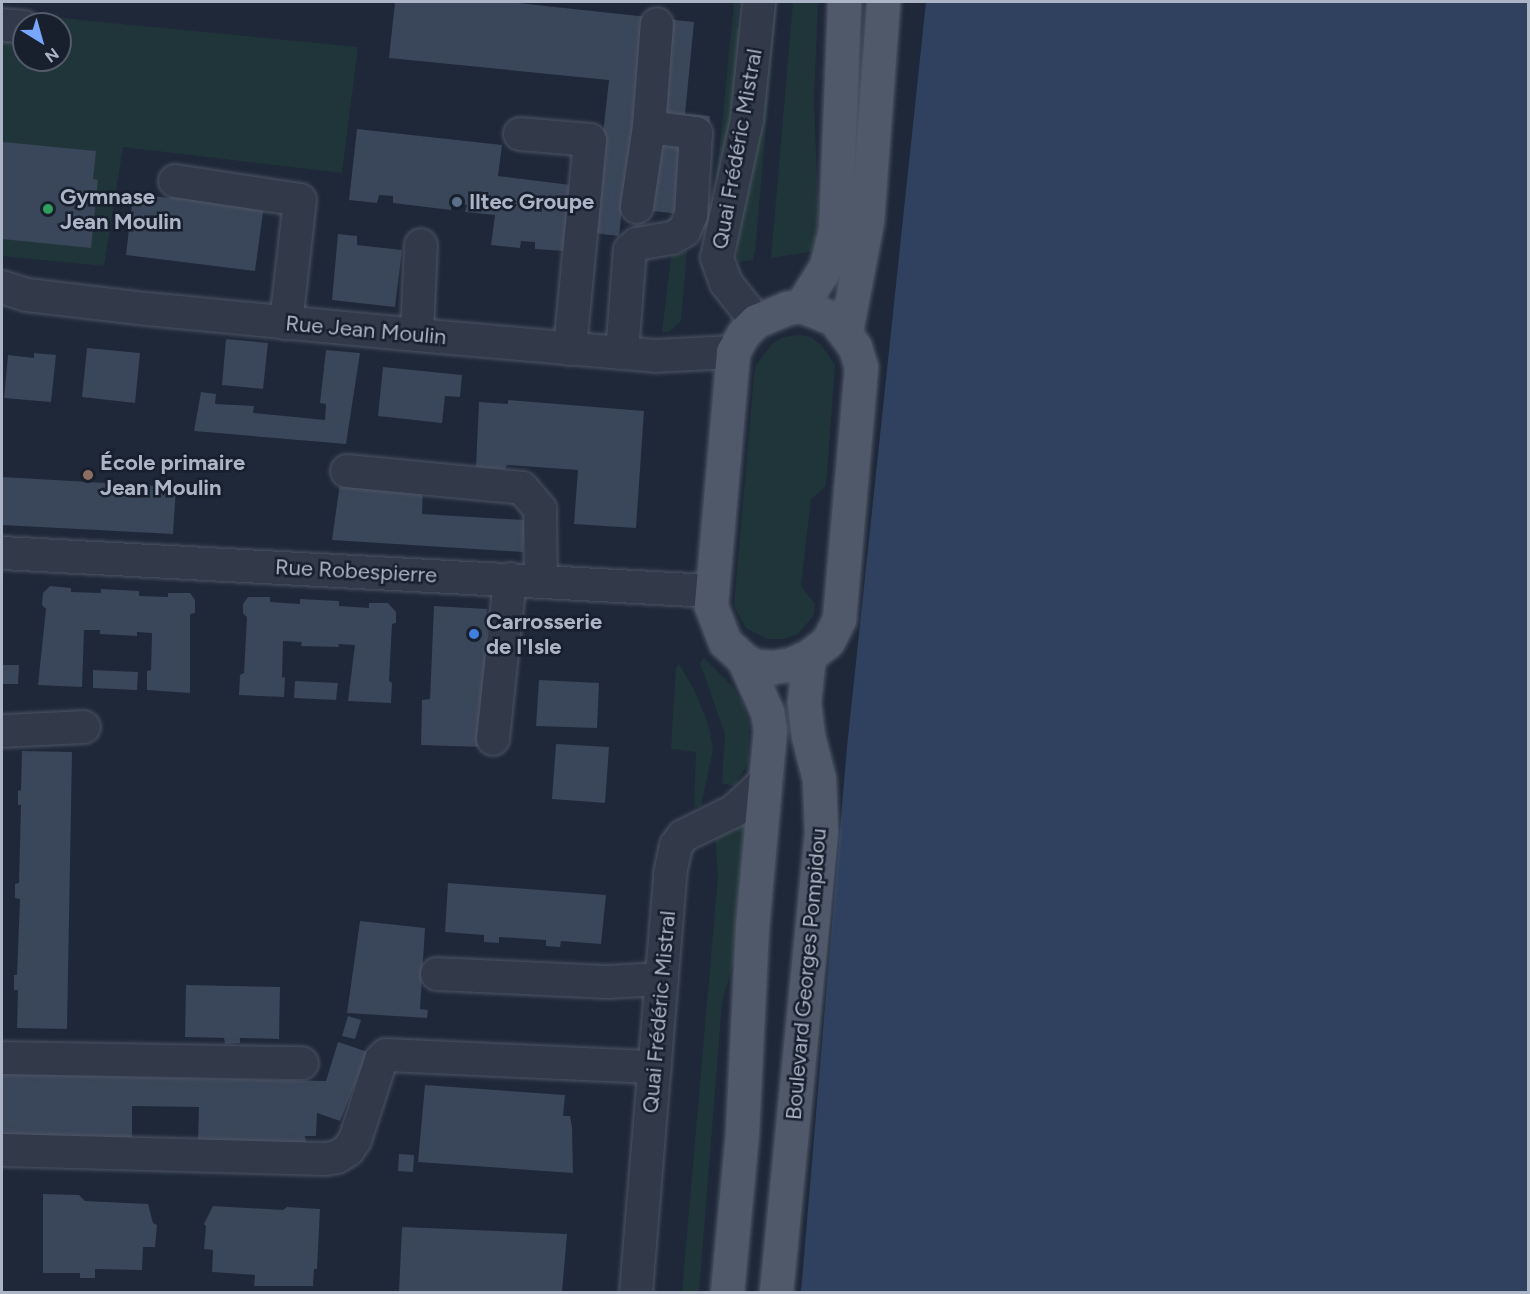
<!DOCTYPE html>
<html>
<head>
<meta charset="utf-8">
<style>
  body { margin:0 }
  #map { position:relative; width:1530px; height:1294px; overflow:hidden; background:#1e2838; font-family:Figtree,sans-serif }
  div>[style] { position:absolute }
  .green>* { inset:0; background:#203539 }
  .water>* { inset:0; background:#2f415f }
  .building>* { inset:0; background:#3a4659 }
  .roads { filter:drop-shadow(0 0 2px #4d5564) drop-shadow(0 0 2px #4d5564) }
  .minor>* { height:32px; margin:-16px; padding:0 16px; transform-origin:16px; border-radius:16px; background:#323a49 }
  .major>* { height:33px; margin:-16.5px; padding:0 16.5px; transform-origin:16.5px; border-radius:16.5px; background:#505969 }
  .dots>* { width:16px; height:16px; translate:-50% -50%; box-sizing:border-box; border:3px solid #181f2d; border-radius:50% }
  span { translate:-50% -50%; white-space:nowrap; text-align:center; line-height:1.15; -webkit-text-stroke:5px #181f2d; paint-order:stroke }
  .street-label { font-size:22px; color:#acb5c6 }
  .poi-label { font-size:22px; color:#acb5c6; font-weight:700 }
  .left { translate:0 -50%; text-align:left }
  .frame { position:absolute; inset:0; border:3px solid #acb5c6; pointer-events:none }
  .north { position:absolute; left:12px; top:12px; width:60px; height:60px; box-sizing:border-box; background:#181f2d; border:2px solid #535b6a; border-radius:50%; rotate:143deg; font-size:16px; font-weight:700; line-height:24px; text-align:center; color:#acb5c6 }
  .north::after { content:''; display:block; margin:auto; width:21px; height:27px; background:#78a6fe; clip-path:polygon(50% 0,100% 100%,50% 72%,0 100%) }
</style>
</head>
<body>
<div id="map">
  <div class="green">
    <div style="clip-path:polygon(734px 2px,739px 2px,737px 27px,749px 28px,714px 205px)"></div>
    <div style="clip-path:polygon(769px 2px,777px 2px,755px 251px,753px 260px,738px 262px,736px 224px)"></div>
    <div style="clip-path:polygon(793px 2px,818px 2px,814px 98px,819px 234px,814px 251px,771px 258px)"></div>
    <div style="clip-path:polygon(evenodd,2px 9px,80px 20px,358px 47px,342px 173px,123px 147px,104px 266px,2px 256px,2px 9px,24px 24px,60px 24px,60px 60px,24px 60px,24px 24px)"></div>
    <div style="clip-path:polygon(687px 251px,681px 321px,669px 332px,662px 332px,671px 257px)"></div>
    <div style="clip-path:polygon(798px 335px,811px 337px,821px 345px,835px 365px,826px 486px,811px 499px,801px 586px,815px 604px,814px 615px,798px 634px,784px 639px,768px 639px,746px 628px,734px 606px,754px 376px,756px 365px,773px 343px,784px 337px)"></div>
    <div style="clip-path:polygon(704px 658px,731px 685px,742px 702px,749px 723px,748px 764px,734px 786px,722px 783px,725px 734px,700px 663px)"></div>
    <div style="clip-path:polygon(679px 664px,695px 691px,709px 727px,713px 749px,701px 806px,694px 807px,696px 752px,671px 749px,676px 667px)"></div>
    <div style="clip-path:polygon(755px 808px,738px 945px,722px 1003px,699px 1292px,682px 1292px,718px 875px,715px 834px)"></div>
  </div>
  <div class="water">
    <div style="clip-path:polygon(926px 2px,1528px 2px,1528px 1292px,801px 1292px,847px 747px)"></div>
  </div>
  <div class="building">
    <div style="clip-path:polygon(395px 2px,509px 2px,694px 22px,685px 114px,710px 116px,701px 216px,622px 208px,619px 236px,592px 233px,609px 80px,389px 58px)"></div>
    <div style="clip-path:polygon(357px 129px,502px 145px,498px 176px,571px 185px,564px 251px,535px 249px,535px 242px,521px 241px,520px 248px,491px 245px,495px 215px,465px 212px,467px 205px,452px 203px,451px 210px,393px 203px,393px 196px,379px 195px,377px 203px,349px 200px)"></div>
    <div style="clip-path:polygon(3px 142px,96px 151px,93px 179px,98px 180px,91px 248px,2px 239px)"></div>
    <div style="clip-path:polygon(170px 192px,264px 205px,255px 271px,126px 255px,133px 194px,170px 198px)"></div>
    <div style="clip-path:polygon(338px 234px,357px 236px,357px 245px,402px 250px,395px 307px,332px 300px)"></div>
    <div style="clip-path:polygon(226px 339px,268px 343px,263px 389px,222px 385px)"></div>
    <div style="clip-path:polygon(87px 348px,140px 353px,135px 403px,82px 397px)"></div>
    <div style="clip-path:polygon(326px 350px,360px 353px,346px 444px,194px 431px,201px 392px,216px 394px,215px 404px,254px 406px,253px 413px,325px 420px,326px 404px,320px 403px)"></div>
    <div style="clip-path:polygon(34px 353px,56px 355px,51px 402px,4px 398px,8px 355px,34px 358px)"></div>
    <div style="clip-path:polygon(383px 367px,462px 375px,460px 397px,445px 396px,442px 423px,378px 416px)"></div>
    <div style="clip-path:polygon(508px 400px,644px 411px,636px 528px,574px 524px,578px 470px,507px 465px,505px 469px,476px 467px,479px 402px,508px 404px)"></div>
    <div style="clip-path:polygon(2px 477px,176px 487px,173px 534px,2px 525px)"></div>
    <div style="clip-path:polygon(340px 483px,423px 487px,422px 514px,525px 520px,523px 552px,332px 540px)"></div>
    <div style="clip-path:polygon(50px 586px,71px 588px,71px 592px,101px 593px,101px 589px,139px 591px,139px 596px,168px 597px,168px 593px,190px 593px,195px 600px,195px 613px,190px 614px,190px 693px,147px 690px,147px 671px,151px 670px,152px 633px,137px 632px,137px 636px,100px 634px,100px 630px,84px 630px,82px 687px,38px 685px,46px 609px,42px 605px,43px 593px)"></div>
    <div style="clip-path:polygon(248px 597px,270px 597px,270px 602px,300px 604px,300px 599px,339px 601px,339px 606px,369px 608px,369px 603px,388px 603px,396px 612px,396px 623px,392px 624px,389px 681px,392px 683px,391px 703px,348px 701px,355px 645px,338px 644px,339px 647px,301px 646px,302px 642px,283px 641px,282px 678px,285px 677px,284px 697px,239px 695px,240px 675px,244px 673px,247px 617px,243px 613px,243px 604px)"></div>
    <div style="clip-path:polygon(434px 606px,487px 609px,483px 747px,421px 745px,422px 700px,430px 699px)"></div>
    <div style="clip-path:polygon(2px 665px,19px 665px,18px 684px,2px 684px)"></div>
    <div style="clip-path:polygon(93px 670px,138px 672px,137px 690px,93px 688px)"></div>
    <div style="clip-path:polygon(539px 680px,599px 683px,597px 728px,536px 726px)"></div>
    <div style="clip-path:polygon(295px 681px,338px 683px,336px 700px,294px 698px)"></div>
    <div style="clip-path:polygon(556px 744px,609px 747px,605px 803px,552px 799px)"></div>
    <div style="clip-path:polygon(22px 751px,72px 752px,67px 1029px,17px 1028px,18px 990px,14px 990px,14px 975px,17px 975px,20px 899px,15px 898px,15px 884px,19px 883px,21px 805px,18px 805px,18px 791px,21px 790px)"></div>
    <div style="clip-path:polygon(448px 883px,606px 895px,601px 944px,561px 941px,560px 947px,546px 946px,546px 940px,499px 937px,499px 943px,484px 942px,484px 935px,445px 932px)"></div>
    <div style="clip-path:polygon(360px 921px,425px 928px,420px 1009px,428px 1010px,427px 1018px,347px 1013px)"></div>
    <div style="clip-path:polygon(186px 985px,280px 987px,279px 1039px,240px 1038px,240px 1043px,225px 1044px,224px 1038px,185px 1037px)"></div>
    <div style="clip-path:polygon(348px 1016px,361px 1020px,355px 1039px,342px 1036px)"></div>
    <div style="clip-path:polygon(338px 1042px,368px 1052px,340px 1121px,317px 1113px,316px 1136px,305px 1136px,306px 1143px,198px 1140px,199px 1107px,132px 1106px,132px 1138px,2px 1136px,2px 1074px,326px 1081px)"></div>
    <div style="clip-path:polygon(425px 1085px,565px 1095px,563px 1116px,570px 1116px,572px 1127px,573px 1173px,418px 1162px)"></div>
    <div style="clip-path:polygon(399px 1154px,414px 1155px,413px 1172px,398px 1171px)"></div>
    <div style="clip-path:polygon(43px 1194px,79px 1195px,85px 1201px,148px 1204px,153px 1223px,157px 1225px,155px 1247px,143px 1247px,142px 1270px,95px 1269px,95px 1278px,80px 1278px,80px 1273px,43px 1273px)"></div>
    <div style="clip-path:polygon(213px 1206px,283px 1210px,287px 1207px,320px 1209px,317px 1269px,314px 1269px,313px 1286px,254px 1286px,255px 1275px,212px 1272px,213px 1250px,204px 1249px,206px 1226px,204px 1224px)"></div>
    <div style="clip-path:polygon(402px 1227px,567px 1234px,562px 1292px,399px 1292px)"></div>
  </div>
  <div class="roads">
    <div class="minor">
      <div style="left:2px;top:25px;width:22px;rotate:5deg"></div>
      <div style="left:520px;top:134px;width:70px;rotate:4.9deg"></div>
      <div style="left:590px;top:140px;width:210px;rotate:95.5deg"></div>
      <div style="left:175px;top:181px;width:126px;rotate:8.6deg"></div>
      <div style="left:300px;top:200px;width:124px;rotate:96.5deg"></div>
      <div style="left:637px;top:207px;width:81px;rotate:-81.5deg"></div>
      <div style="left:649px;top:127px;width:103px;rotate:-85.6deg"></div>
      <div style="left:2px;top:287px;width:26px;rotate:18deg"></div>
      <div style="left:27px;top:295px;width:121px;rotate:6.7deg"></div>
      <div style="left:147px;top:309px;width:271px;rotate:5.5deg"></div>
      <div style="left:417px;top:335px;width:239px;rotate:5deg"></div>
      <div style="left:655px;top:356px;width:78px;rotate:-2.9deg"></div>
      <div style="left:756px;top:321px;width:48px;rotate:-128.3deg"></div>
      <div style="left:726px;top:283px;width:27px;rotate:-110deg"></div>
      <div style="left:717px;top:258px;width:142px;rotate:-77.8deg"></div>
      <div style="left:747px;top:119px;width:118px;rotate:-84.1deg"></div>
      <div style="left:417px;top:335px;width:90px;rotate:-87.5deg"></div>
      <div style="left:622px;top:353px;width:103px;rotate:-85.6deg"></div>
      <div style="left:630px;top:250px;width:9px;rotate:-41deg"></div>
      <div style="left:637px;top:244px;width:36px;rotate:-10deg"></div>
      <div style="left:672px;top:238px;width:14px;rotate:-30deg"></div>
      <div style="left:684px;top:231px;width:17px;rotate:-66deg"></div>
      <div style="left:691px;top:215px;width:82px;rotate:-86.5deg"></div>
      <div style="left:696px;top:133px;width:47px;rotate:-172.7deg"></div>
      <div style="left:347px;top:471px;width:176px;rotate:5.5deg"></div>
      <div style="left:522px;top:488px;width:28px;rotate:49deg"></div>
      <div style="left:540px;top:509px;width:72px;rotate:89.2deg"></div>
      <div style="left:2px;top:553px;width:709px;rotate:3.07deg"></div>
      <div style="left:2px;top:731px;width:82px;rotate:-2.8deg"></div>
      <div style="left:493px;top:739px;width:161px;rotate:-83.9deg"></div>
      <div style="left:437px;top:974px;width:170px;rotate:2.7deg"></div>
      <div style="left:607px;top:982px;width:55px;rotate:-3.1deg"></div>
      <div style="left:2px;top:1058px;width:300px;rotate:1deg"></div>
      <div style="left:2px;top:1150px;width:323px;rotate:1.6deg"></div>
      <div style="left:325px;top:1159px;width:12px;rotate:-9deg"></div>
      <div style="left:337px;top:1157px;width:13px;rotate:-32deg"></div>
      <div style="left:348px;top:1150px;width:12px;rotate:-55deg"></div>
      <div style="left:355px;top:1140px;width:84px;rotate:-72deg"></div>
      <div style="left:381px;top:1060px;width:7px;rotate:-45deg"></div>
      <div style="left:386px;top:1055px;width:269px;rotate:2.6deg"></div>
      <div style="left:636px;top:1292px;width:419px;rotate:-85.3deg"></div>
      <div style="left:670px;top:874px;width:29px;rotate:-78deg"></div>
      <div style="left:676px;top:846px;width:12px;rotate:-55deg"></div>
      <div style="left:683px;top:836px;width:57px;rotate:-26.1deg"></div>
      <div style="left:734px;top:811px;width:45px;rotate:-43.2deg"></div>
    </div>
    <div class="major">
      <div style="left:801px;top:306px;width:47px;rotate:-58deg"></div>
      <div style="left:826px;top:266px;width:37px;rotate:-76deg"></div>
      <div style="left:835px;top:230px;width:228px;rotate:-87.7deg"></div>
      <div style="left:846px;top:331px;width:112px;rotate:-79.2deg"></div>
      <div style="left:867px;top:221px;width:220px;rotate:-85.8deg"></div>
      <div style="left:727px;top:1292px;width:161px;rotate:-84.6deg"></div>
      <div style="left:742px;top:1132px;width:205px;rotate:-87.2deg"></div>
      <div style="left:752px;top:927px;width:198px;rotate:-84.8deg"></div>
      <div style="left:770px;top:730px;width:18px;rotate:-99deg"></div>
      <div style="left:767px;top:712px;width:57px;rotate:-113.9deg"></div>
      <div style="left:776px;top:1292px;width:462px;rotate:-84.4deg"></div>
      <div style="left:821px;top:832px;width:53px;rotate:-92.2deg"></div>
      <div style="left:819px;top:779px;width:44px;rotate:-104.3deg"></div>
      <div style="left:808px;top:736px;width:35px;rotate:-97deg"></div>
      <div style="left:804px;top:701px;width:45px;rotate:-83.7deg"></div>
      <div style="left:809px;top:656px;width:24px;rotate:-38deg"></div>
      <div style="left:828px;top:641px;width:25px;rotate:-63deg"></div>
      <div style="left:839px;top:619px;width:253px;rotate:-85deg"></div>
      <div style="left:861px;top:367px;width:21px;rotate:-107deg"></div>
      <div style="left:855px;top:347px;width:35px;rotate:-127deg"></div>
      <div style="left:834px;top:319px;width:35px;rotate:-158deg"></div>
      <div style="left:801px;top:306px;width:14px;rotate:172deg"></div>
      <div style="left:787px;top:308px;width:34px;rotate:157deg"></div>
      <div style="left:756px;top:321px;width:18px;rotate:135deg"></div>
      <div style="left:743px;top:334px;width:21px;rotate:119deg"></div>
      <div style="left:733px;top:352px;width:255px;rotate:95deg"></div>
      <div style="left:711px;top:606px;width:39px;rotate:69deg"></div>
      <div style="left:725px;top:642px;width:26px;rotate:43deg"></div>
      <div style="left:744px;top:660px;width:13px;rotate:27deg"></div>
      <div style="left:756px;top:666px;width:17px;rotate:3deg"></div>
      <div style="left:773px;top:667px;width:18px;rotate:-9deg"></div>
      <div style="left:791px;top:664px;width:20px;rotate:-24deg"></div>
    </div>
  </div>
  <div class="dots">
    <div style="left:457px;top:202px;background:#5c6f8a"></div>
    <div style="left:48px;top:209px;background:#2e9e5b"></div>
    <div style="left:88px;top:475px;background:#8d6e63"></div>
    <div style="left:474px;top:634px;background:#3f7fe0"></div>
  </div>
  <div class="street-label">
    <span style="left:737px;top:149px;rotate:-80deg">Quai Frédéric Mistral</span>
    <span style="left:366px;top:330px;rotate:5deg">Rue Jean Moulin</span>
    <span style="left:356px;top:571px;rotate:3deg">Rue Robespierre</span>
    <span style="left:806px;top:974px;rotate:-85deg">Boulevard Georges Pompidou</span>
    <span style="left:659px;top:1012px;rotate:-85deg">Quai Frédéric Mistral</span>
  </div>
  <div class="poi-label">
    <span class="left" style="left:60px;top:209px">Gymnase<br>Jean Moulin</span>
    <span class="left" style="left:469px;top:202px">Iltec Groupe</span>
    <span class="left" style="left:100px;top:475px">École primaire<br>Jean Moulin</span>
    <span class="left" style="left:486px;top:634px">Carrosserie<br>de l'Isle</span>
  </div>
  <div class="frame"></div>
  <div class="north">N</div>
</div>
</body>
</html>
